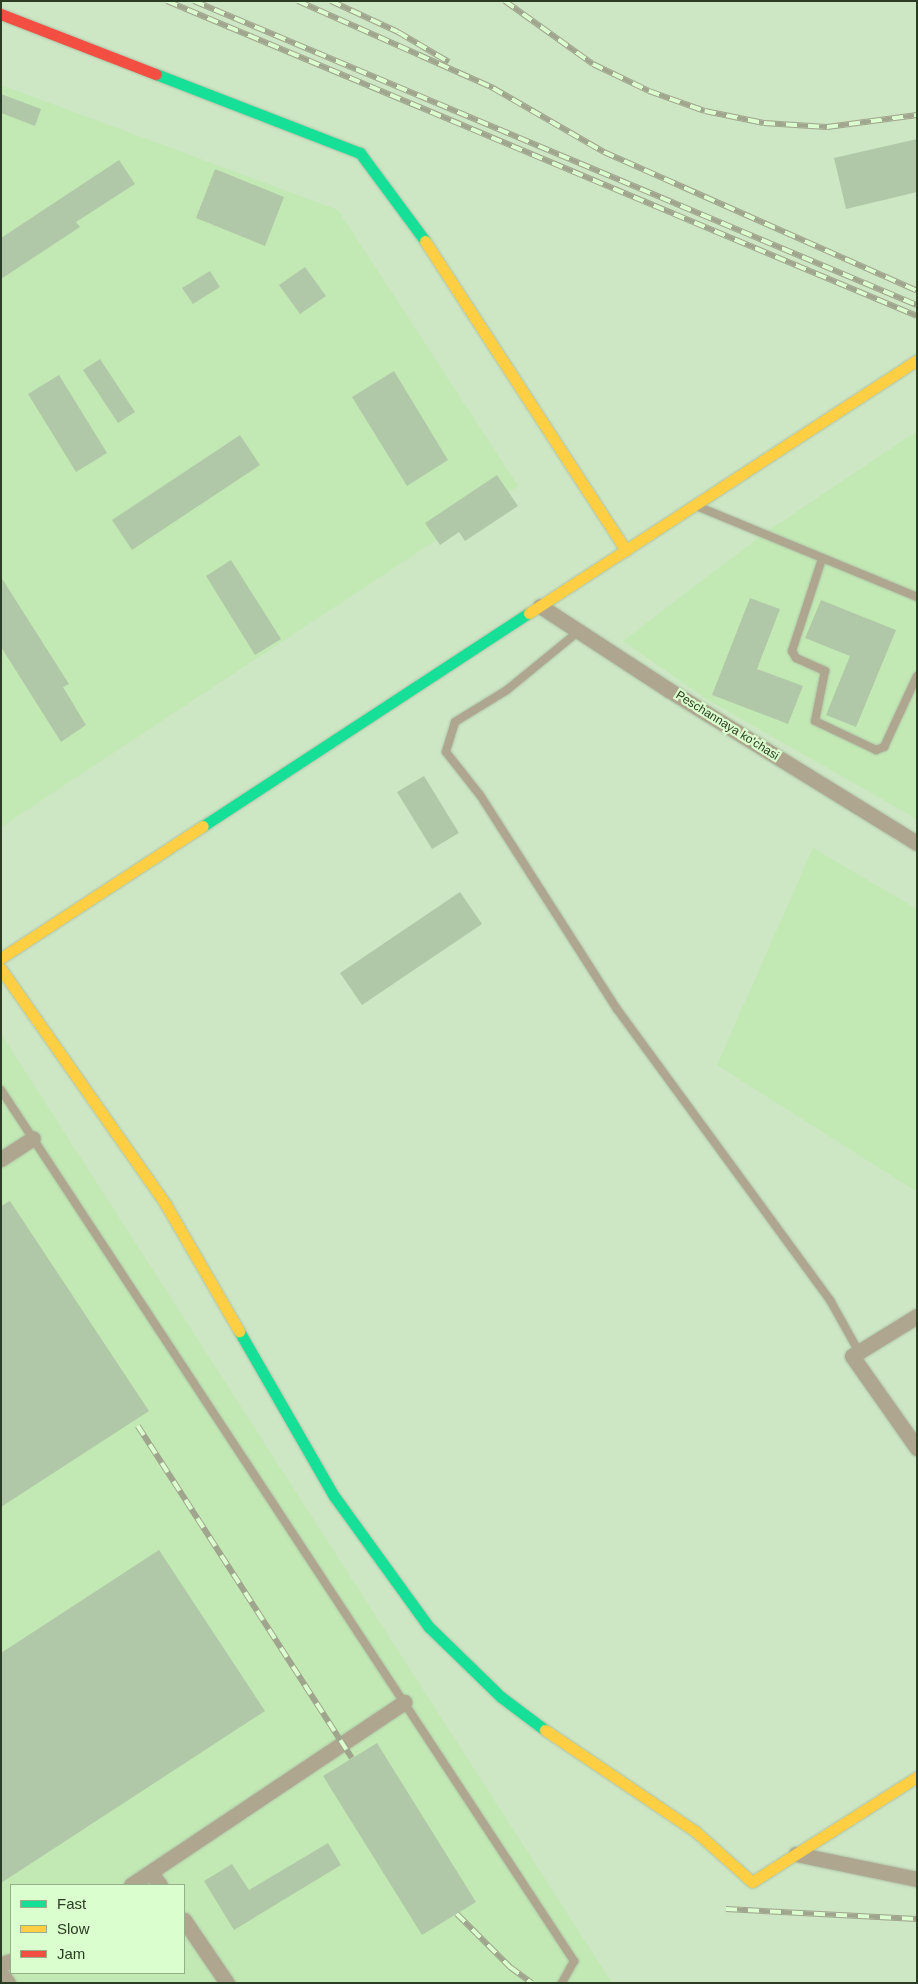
<!DOCTYPE html>
<html>
<head>
<meta charset="utf-8">
<style>
  body { margin:0 }
  #map { position:relative; width:918px; height:1984px; overflow:hidden; background:#cde6c4; font-family:Arial,sans-serif }
  div>[style] { position:absolute }
  .built>* { inset:0; background:#c2e9b4 }
  .building>* { inset:0; background:#b0c8a8 }
  .roads { filter:drop-shadow(0 0 1px #aec2a6) drop-shadow(0 0 1px #aec2a6) }
  .lane>* { height:8px; margin:-4px; padding:0 4px; transform-origin:4px; border-radius:4px; background:#aea68f }
  .street>* { height:15px; margin:-7.5px; padding:0 7.5px; transform-origin:7.5px; border-radius:7.5px; background:#aea68f }
  .fast>* { height:11px; margin:-5.5px; padding:0 5.5px; transform-origin:5.5px; border-radius:5.5px; background:#16e098 }
  .slow>* { height:11px; margin:-5.5px; padding:0 5.5px; transform-origin:5.5px; border-radius:5.5px; background:#ffcf43 }
  .jam>* { height:11px; margin:-5.5px; padding:0 5.5px; transform-origin:5.5px; border-radius:5.5px; background:#f24e42 }
  .rail>* { height:5.5px; margin-top:-2.75px; transform-origin:0; background:repeating-linear-gradient(90deg,#dafecd 0 11px,#a0a58d 0 22px); box-sizing:border-box; border-block:1px solid #a0a58d }
  span { translate:-50% -50%; white-space:nowrap; text-align:center; line-height:1.15; -webkit-text-stroke:4.5px #dafecd; paint-order:stroke }
  .street-label { font-size:12px; color:#2b3c24 }
  .frame { position:absolute; inset:0; border:2px solid #2b3c24; pointer-events:none }
  .legend { position:absolute; left:10px; top:1884px; width:175px; height:90px; box-sizing:border-box; background:#dafecd; border:1px solid #94b089; margin:0; padding:6px 9px; list-style:none; font-size:15px; color:#2b3c24 }
  .legend li { display:flex; align-items:center; gap:10px; height:25px }
  .legend b { width:25px; border:1px solid #94b089 }
</style>
</head>
<body>
<div id="map">
  <div class="built">
    <div style="clip-path:polygon(1px 85px,338px 210px,518px 486px,1px 827px)"></div>
    <div style="clip-path:polygon(917px 431px,917px 819px,708px 700px,623px 641px,762px 535px)"></div>
    <div style="clip-path:polygon(813px 848px,917px 909px,917px 1192px,717px 1065px)"></div>
    <div style="clip-path:polygon(evenodd,1px 1034px,612px 1983px,1px 1983px,1px 1034px,11px 1885px,184px 1885px,184px 1973px,11px 1973px,11px 1885px)"></div>
  </div>
  <div class="building">
    <div style="clip-path:polygon(1px 94px,41px 109px,35px 126px,1px 113px)"></div>
    <div style="clip-path:polygon(917px 139px,917px 192px,846px 209px,834px 158px)"></div>
    <div style="clip-path:polygon(119px 160px,135px 184px,76px 222px,80px 227px,1px 279px,1px 238px)"></div>
    <div style="clip-path:polygon(215px 169px,284px 197px,265px 246px,196px 218px)"></div>
    <div style="clip-path:polygon(305px 267px,326px 296px,300px 314px,279px 285px)"></div>
    <div style="clip-path:polygon(210px 271px,220px 287px,193px 304px,182px 288px)"></div>
    <div style="clip-path:polygon(100px 359px,135px 412px,118px 423px,83px 370px)"></div>
    <div style="clip-path:polygon(394px 371px,448px 460px,407px 486px,352px 397px)"></div>
    <div style="clip-path:polygon(59px 375px,107px 453px,76px 472px,28px 394px)"></div>
    <div style="clip-path:polygon(240px 435px,260px 465px,132px 550px,112px 520px)"></div>
    <div style="clip-path:polygon(497px 475px,518px 506px,465px 541px,459px 532px,440px 545px,425px 523px)"></div>
    <div style="clip-path:polygon(231px 560px,281px 639px,255px 655px,206px 576px)"></div>
    <div style="clip-path:polygon(1px 577px,69px 684px,63px 687px,86px 725px,61px 742px,1px 647px)"></div>
    <div style="clip-path:polygon(750px 598px,780px 609px,757px 669px,803px 686px,788px 724px,712px 695px)"></div>
    <div style="clip-path:polygon(821px 600px,896px 630px,856px 727px,826px 715px,850px 656px,805px 638px)"></div>
    <div style="clip-path:polygon(424px 776px,459px 833px,432px 849px,397px 792px)"></div>
    <div style="clip-path:polygon(460px 892px,482px 924px,362px 1005px,340px 973px)"></div>
    <div style="clip-path:polygon(10px 1201px,149px 1411px,1px 1507px,1px 1206px)"></div>
    <div style="clip-path:polygon(159px 1550px,265px 1711px,1px 1883px,1px 1653px)"></div>
    <div style="clip-path:polygon(377px 1743px,476px 1902px,422px 1935px,323px 1776px)"></div>
    <div style="clip-path:polygon(328px 1843px,341px 1865px,234px 1930px,204px 1881px,232px 1864px,249px 1890px)"></div>
  </div>
  <div class="roads">
    <div class="lane">
      <div style="left:699px;top:507px;width:236px;rotate:22.4deg"></div>
      <div style="left:822px;top:559px;width:97px;rotate:108.1deg"></div>
      <div style="left:792px;top:651px;width:8px;rotate:60deg"></div>
      <div style="left:796px;top:658px;width:32px;rotate:24deg"></div>
      <div style="left:825px;top:671px;width:51px;rotate:101.3deg"></div>
      <div style="left:815px;top:721px;width:68px;rotate:25.4deg"></div>
      <div style="left:876px;top:750px;width:9px;rotate:-21deg"></div>
      <div style="left:884px;top:747px;width:78px;rotate:-65.1deg"></div>
      <div style="left:579px;top:631px;width:93px;rotate:140.7deg"></div>
      <div style="left:507px;top:690px;width:61px;rotate:148.4deg"></div>
      <div style="left:455px;top:722px;width:31px;rotate:107deg"></div>
      <div style="left:446px;top:752px;width:55px;rotate:51.7deg"></div>
      <div style="left:480px;top:795px;width:254px;rotate:57.4deg"></div>
      <div style="left:617px;top:1009px;width:361px;rotate:53.8deg"></div>
      <div style="left:830px;top:1300px;width:60px;rotate:60.9deg"></div>
      <div style="left:1px;top:1090px;width:1043px;rotate:56.66deg"></div>
      <div style="left:574px;top:1961px;width:25px;rotate:119deg"></div>
    </div>
    <div class="street">
      <div style="left:540px;top:606px;width:154px;rotate:33.1deg"></div>
      <div style="left:669px;top:690px;width:291px;rotate:31.7deg"></div>
      <div style="left:1px;top:1159px;width:38px;rotate:-33deg"></div>
      <div style="left:917px;top:1316px;width:76px;rotate:148.4deg"></div>
      <div style="left:852px;top:1356px;width:113px;rotate:54.8deg"></div>
      <div style="left:796px;top:1854px;width:124px;rotate:11.7deg"></div>
      <div style="left:151px;top:1873px;width:15px;rotate:53deg"></div>
      <div style="left:131px;top:1885px;width:329px;rotate:-33.8deg"></div>
      <div style="left:184px;top:1920px;width:76px;rotate:55.7deg"></div>
      <div style="left:1px;top:1964px;width:10px;rotate:-17deg"></div>
      <div style="left:1px;top:1973px;width:12px;rotate:55deg"></div>
    </div>
    <div class="fast">
      <div style="left:156px;top:74px;width:219px;rotate:21.2deg"></div>
      <div style="left:360px;top:153px;width:109px;rotate:53.5deg"></div>
      <div style="left:203px;top:826px;width:389px;rotate:-33.2deg"></div>
      <div style="left:239px;top:1331px;width:190px;rotate:60.1deg"></div>
      <div style="left:334px;top:1496px;width:162px;rotate:54.1deg"></div>
      <div style="left:429px;top:1627px;width:100px;rotate:44.2deg"></div>
      <div style="left:501px;top:1697px;width:55px;rotate:36.9deg"></div>
    </div>
    <div class="slow">
      <div style="left:425px;top:241px;width:369px;rotate:57deg"></div>
      <div style="left:529px;top:613px;width:463px;rotate:-33.1deg"></div>
      <div style="left:1px;top:958px;width:241px;rotate:-33.2deg"></div>
      <div style="left:1px;top:969px;width:288px;rotate:55deg"></div>
      <div style="left:166px;top:1205px;width:146px;rotate:59.9deg"></div>
      <div style="left:545px;top:1730px;width:181px;rotate:34deg"></div>
      <div style="left:695px;top:1831px;width:76px;rotate:41.8deg"></div>
      <div style="left:752px;top:1882px;width:196px;rotate:-32.5deg"></div>
    </div>
    <div class="jam">
      <div style="left:1px;top:14px;width:166px;rotate:21.2deg"></div>
    </div>
  </div>
  <div class="rail">
    <div style="left:167px;top:1px;width:813px;rotate:22.78deg"></div>
    <div style="left:194px;top:1px;width:784px;rotate:22.81deg"></div>
    <div style="left:298px;top:1px;width:214px;rotate:24deg"></div>
    <div style="left:493px;top:88px;width:128px;rotate:30deg"></div>
    <div style="left:604px;top:152px;width:342px;rotate:23.9deg"></div>
    <div style="left:331px;top:1px;width:74px;rotate:24.8deg"></div>
    <div style="left:398px;top:32px;width:59px;rotate:30.5deg"></div>
    <div style="left:505px;top:1px;width:108px;rotate:35.6deg"></div>
    <div style="left:593px;top:64px;width:62px;rotate:25.7deg"></div>
    <div style="left:649px;top:91px;width:59px;rotate:19.7deg"></div>
    <div style="left:705px;top:111px;width:60px;rotate:11.5deg"></div>
    <div style="left:764px;top:123px;width:63px;rotate:3.6deg"></div>
    <div style="left:827px;top:127px;width:91px;rotate:-7.6deg"></div>
    <div style="left:138px;top:1426px;width:395px;rotate:57.2deg"></div>
    <div style="left:726px;top:1909px;width:191px;rotate:3deg"></div>
    <div style="left:457px;top:1914px;width:75px;rotate:45deg"></div>
    <div style="left:510px;top:1967px;width:27px;rotate:36deg"></div>
  </div>
  <div class="street-label">
    <span style="left:727px;top:726px;rotate:32deg">Peschannaya ko'chasi</span>
  </div>
  <div class="frame"></div>
  <ul class="legend">
  <li><b style="height:6px;background:#16e098"></b>Fast</li>
  <li><b style="height:6px;background:#ffcf43"></b>Slow</li>
  <li><b style="height:6px;background:#f24e42"></b>Jam</li>
  </ul>
</div>
</body>
</html>
